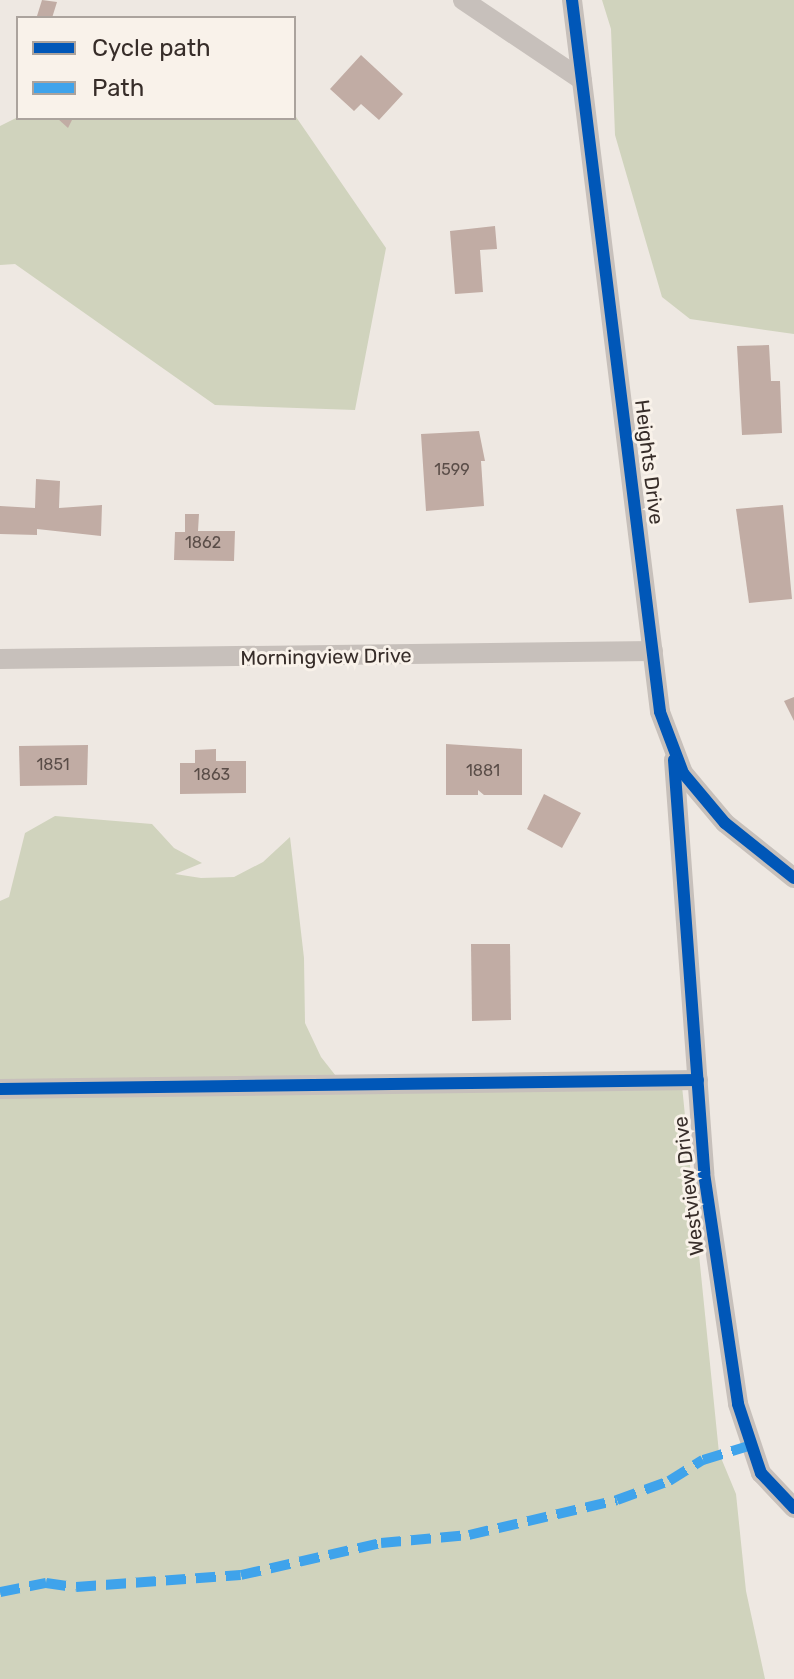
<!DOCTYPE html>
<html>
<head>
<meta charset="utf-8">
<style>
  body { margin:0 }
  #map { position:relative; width:794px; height:1679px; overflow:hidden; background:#eee8e2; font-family:Rubik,sans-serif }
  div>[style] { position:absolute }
  .green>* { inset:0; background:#d0d3bd }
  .building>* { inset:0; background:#c1aca4 }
  .minor>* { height:20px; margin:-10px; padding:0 10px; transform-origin:10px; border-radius:10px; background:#c7c0bb }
  .quiet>* { height:10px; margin-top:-5px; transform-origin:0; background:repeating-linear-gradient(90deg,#3fa3eb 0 20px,transparent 0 30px) }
  .cycleway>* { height:12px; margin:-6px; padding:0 6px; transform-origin:6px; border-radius:6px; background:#0057b8 }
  span { translate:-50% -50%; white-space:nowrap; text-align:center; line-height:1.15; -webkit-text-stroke:6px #f9f2ea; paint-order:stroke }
  .number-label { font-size:16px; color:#5a4d48 }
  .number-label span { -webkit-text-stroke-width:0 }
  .street-label { font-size:20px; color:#372d29 }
  .legend { position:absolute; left:16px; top:16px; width:280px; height:104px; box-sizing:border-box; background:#f9f2ea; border:2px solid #aba39d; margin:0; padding:10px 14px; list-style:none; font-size:24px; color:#372d29 }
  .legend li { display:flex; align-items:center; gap:16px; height:40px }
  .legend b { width:40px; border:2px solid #aba39d }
</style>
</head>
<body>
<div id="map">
  <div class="green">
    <div style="clip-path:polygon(602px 0,794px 0,794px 334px,690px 319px,662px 297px,615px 135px,611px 29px)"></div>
    <div style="clip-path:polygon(294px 114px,386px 248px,355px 410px,215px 405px,15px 264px,0 265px,0 126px,18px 117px)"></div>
    <div style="clip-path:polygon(55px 816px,152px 824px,174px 848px,202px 863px,175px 874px,201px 878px,234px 877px,263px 862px,290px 837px,304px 958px,305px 1023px,321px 1057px,343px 1085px,682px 1086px,719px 1453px,736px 1494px,746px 1591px,765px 1679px,0 1679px,0 901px,9px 897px,25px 833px)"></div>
  </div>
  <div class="building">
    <div style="clip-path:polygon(42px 0,57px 2px,52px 18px,37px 16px)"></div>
    <div style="clip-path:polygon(361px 55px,403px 94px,379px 120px,361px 104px,354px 111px,330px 89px)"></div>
    <div style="clip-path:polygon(57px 118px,73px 118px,68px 128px)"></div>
    <div style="clip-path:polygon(495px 226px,497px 249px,480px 250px,483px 292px,455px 294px,450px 231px)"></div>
    <div style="clip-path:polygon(769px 345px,771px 381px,780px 381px,782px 433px,742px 435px,737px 346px)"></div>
    <div style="clip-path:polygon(479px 431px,485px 461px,481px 461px,484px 506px,426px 511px,421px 434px)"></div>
    <div style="clip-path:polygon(36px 479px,60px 481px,59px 508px,102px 505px,101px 536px,37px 529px,37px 535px,0 534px,0 506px,35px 508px)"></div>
    <div style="clip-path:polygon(783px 505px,792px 599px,749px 603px,736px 509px)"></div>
    <div style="clip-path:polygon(185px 514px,199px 514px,198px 531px,235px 531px,234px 561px,174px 560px,175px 532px,185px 532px)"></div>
    <div style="clip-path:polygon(794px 697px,794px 721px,784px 701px)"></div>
    <div style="clip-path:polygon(446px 744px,522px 749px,522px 795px,484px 795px,478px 790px,478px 795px,446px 795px)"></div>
    <div style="clip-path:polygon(88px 745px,87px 785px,20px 786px,19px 746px)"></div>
    <div style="clip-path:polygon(216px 749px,216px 761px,246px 761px,246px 793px,180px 794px,180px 763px,195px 763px,195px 750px)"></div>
    <div style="clip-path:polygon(544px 794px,581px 813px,562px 848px,527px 829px)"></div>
    <div style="clip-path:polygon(471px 944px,510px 944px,511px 1020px,472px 1021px)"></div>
  </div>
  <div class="minor">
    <div style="left:463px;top:0;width:143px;rotate:33.9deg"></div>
    <div style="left:572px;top:0;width:717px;rotate:82.95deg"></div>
    <div style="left:660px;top:712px;width:65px;rotate:69.3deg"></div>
    <div style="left:683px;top:773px;width:65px;rotate:50deg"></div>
    <div style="left:725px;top:823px;width:88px;rotate:38.6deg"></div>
    <div style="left:0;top:659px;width:653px;rotate:-0.7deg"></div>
    <div style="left:674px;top:760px;width:414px;rotate:85.8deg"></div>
    <div style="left:704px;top:1173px;width:233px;rotate:81.6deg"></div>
    <div style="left:738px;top:1404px;width:73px;rotate:71.6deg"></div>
    <div style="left:761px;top:1473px;width:48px;rotate:46.7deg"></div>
    <div style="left:0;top:1089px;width:698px;rotate:-0.74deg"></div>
  </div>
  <div class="quiet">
    <div style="left:0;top:1592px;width:47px;rotate:-11.1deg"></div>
    <div style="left:46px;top:1583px;width:30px;rotate:8deg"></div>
    <div style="left:76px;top:1587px;width:165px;rotate:-4.2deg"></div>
    <div style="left:241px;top:1575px;width:144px;rotate:-12.9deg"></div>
    <div style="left:381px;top:1543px;width:88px;rotate:-5.2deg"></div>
    <div style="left:469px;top:1535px;width:152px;rotate:-13.3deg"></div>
    <div style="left:617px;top:1500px;width:55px;rotate:-20.1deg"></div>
    <div style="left:669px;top:1481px;width:40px;rotate:-32deg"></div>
    <div style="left:703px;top:1460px;width:51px;rotate:-17deg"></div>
  </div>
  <div class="cycleway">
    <div style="left:572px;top:0;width:717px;rotate:82.95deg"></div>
    <div style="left:660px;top:712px;width:65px;rotate:69.3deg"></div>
    <div style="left:683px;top:773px;width:65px;rotate:50deg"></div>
    <div style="left:725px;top:823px;width:88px;rotate:38.6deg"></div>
    <div style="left:674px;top:760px;width:414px;rotate:85.8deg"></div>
    <div style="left:704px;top:1173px;width:233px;rotate:81.6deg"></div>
    <div style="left:738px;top:1404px;width:73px;rotate:71.6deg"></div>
    <div style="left:761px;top:1473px;width:48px;rotate:46.7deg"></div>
    <div style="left:0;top:1089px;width:698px;rotate:-0.74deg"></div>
  </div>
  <div class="number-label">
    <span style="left:452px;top:470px">1599</span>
    <span style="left:203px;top:543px">1862</span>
    <span style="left:53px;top:765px">1851</span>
    <span style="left:483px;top:771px">1881</span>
    <span style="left:212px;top:775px">1863</span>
  </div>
  <div class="street-label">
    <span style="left:649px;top:462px;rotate:83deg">Heights Drive</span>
    <span style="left:326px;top:657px;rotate:-1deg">Morningview Drive</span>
    <span style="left:689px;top:1186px;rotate:-97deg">Westview Drive</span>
  </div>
  <ul class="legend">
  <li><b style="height:10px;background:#0057b8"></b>Cycle path</li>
  <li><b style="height:10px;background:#3fa3eb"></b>Path</li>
  </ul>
</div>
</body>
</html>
